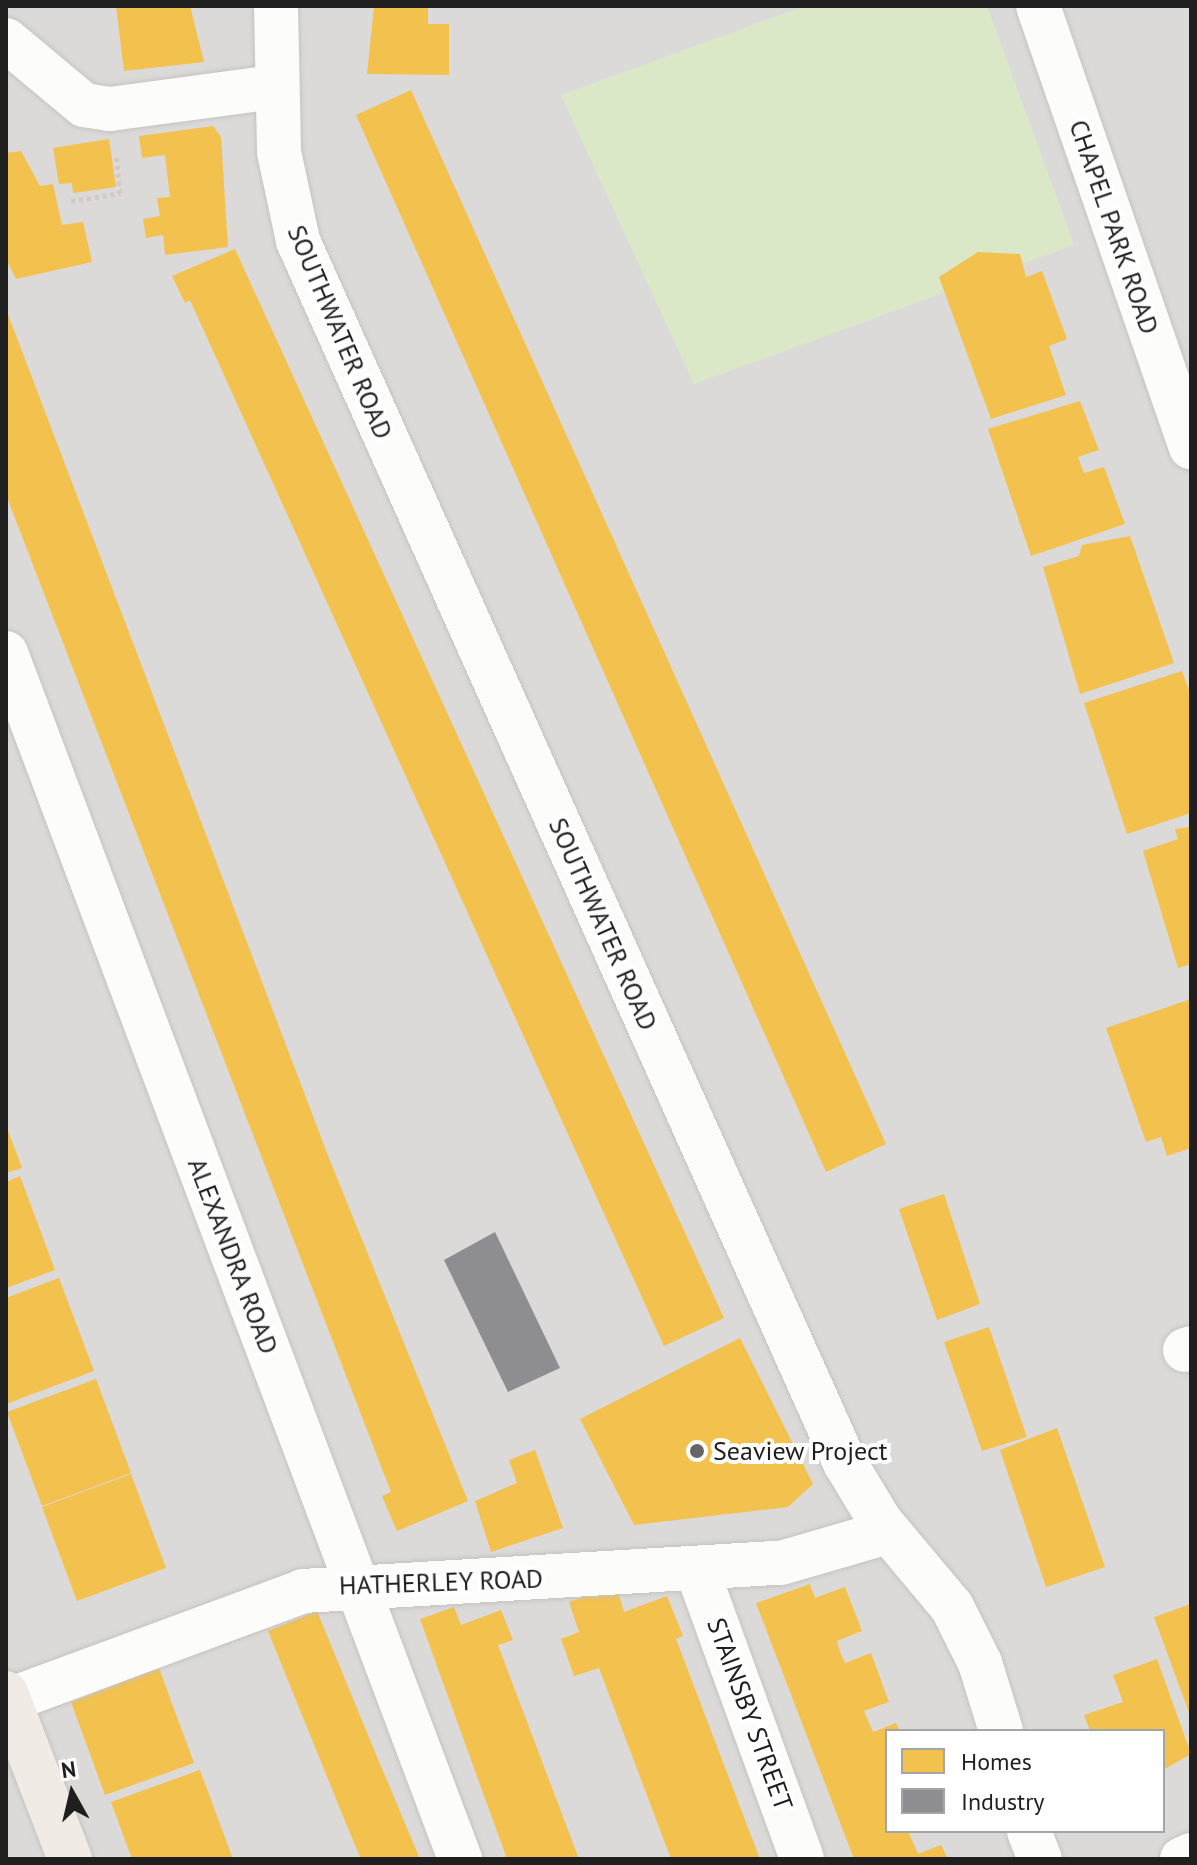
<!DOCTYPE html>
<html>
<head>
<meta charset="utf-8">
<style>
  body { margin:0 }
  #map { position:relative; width:1197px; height:1865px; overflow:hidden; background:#edeae7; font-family:"PT Sans",sans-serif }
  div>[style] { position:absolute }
  .residential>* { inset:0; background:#dcdad9 }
  .grass>* { inset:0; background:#dbe8c8 }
  .homes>* { inset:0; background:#f2c14e }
  .industry>* { inset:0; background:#8d8d92 }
  .path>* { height:5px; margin-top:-2.5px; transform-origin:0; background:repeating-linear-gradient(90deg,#d6c8c6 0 4px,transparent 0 8px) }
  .roads { filter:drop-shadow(0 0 2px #c4c3c2) drop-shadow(0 0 2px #c4c3c2) }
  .minor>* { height:44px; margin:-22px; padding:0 22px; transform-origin:22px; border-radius:22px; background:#fcfcfb }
  .major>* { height:44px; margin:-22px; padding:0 22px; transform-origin:22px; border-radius:22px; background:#f0ebe5 }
  .dots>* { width:22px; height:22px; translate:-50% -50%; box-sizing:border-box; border:4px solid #fff; border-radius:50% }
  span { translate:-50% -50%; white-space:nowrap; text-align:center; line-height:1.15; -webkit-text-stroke:8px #fff; paint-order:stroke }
  .street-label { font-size:26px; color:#1f1f1f }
  .poi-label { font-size:26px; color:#1f1f1f }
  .left { translate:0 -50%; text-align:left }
  .frame { position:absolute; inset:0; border:8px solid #1f1f1f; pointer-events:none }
  .legend { position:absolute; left:885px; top:1729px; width:280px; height:104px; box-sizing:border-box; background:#fff; border:2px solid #a5a5a5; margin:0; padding:10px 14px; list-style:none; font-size:24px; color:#1f1f1f }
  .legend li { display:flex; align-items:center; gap:16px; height:40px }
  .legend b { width:40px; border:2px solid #a5a5a5 }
  .north { position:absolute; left:32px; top:1753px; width:80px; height:80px; -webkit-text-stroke:6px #fff; paint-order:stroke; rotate:352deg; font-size:22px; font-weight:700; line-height:32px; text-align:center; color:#1f1f1f }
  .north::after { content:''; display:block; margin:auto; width:28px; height:36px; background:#1f1f1f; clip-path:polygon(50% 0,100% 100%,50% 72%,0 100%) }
</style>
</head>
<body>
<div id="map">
  <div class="residential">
    <div style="clip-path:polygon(evenodd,6px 6px,1191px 6px,1191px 1846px,1156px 1859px,6px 1859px,6px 6px,887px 1731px,1163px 1731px,1163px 1831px,887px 1831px,887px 1731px)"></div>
  </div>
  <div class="grass">
    <div style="clip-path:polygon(804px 6px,987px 6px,1074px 245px,694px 384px,561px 95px)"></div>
  </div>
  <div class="homes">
    <div style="clip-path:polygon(116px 6px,190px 6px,204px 62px,124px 71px)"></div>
    <div style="clip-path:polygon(374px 6px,428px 6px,428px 24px,449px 24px,449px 75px,367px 74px)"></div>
    <div style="clip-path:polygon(411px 90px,886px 1144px,826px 1172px,356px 115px)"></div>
    <div style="clip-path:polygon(213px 126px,221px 137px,228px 247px,165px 255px,163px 235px,146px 238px,143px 219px,160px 216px,157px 198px,170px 197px,165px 155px,142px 158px,139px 136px)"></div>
    <div style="clip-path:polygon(109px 139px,116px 187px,73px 193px,72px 183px,59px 184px,53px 148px)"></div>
    <div style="clip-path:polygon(21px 151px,40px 186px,53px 184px,62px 225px,83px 222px,92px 262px,16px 279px,6px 259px,6px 153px)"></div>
    <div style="clip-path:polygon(235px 249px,724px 1318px,664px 1346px,190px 300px,185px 303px,172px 276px)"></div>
    <div style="clip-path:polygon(978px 252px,1020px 254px,1026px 277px,1042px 271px,1067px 339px,1049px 346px,1066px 395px,991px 419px,939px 277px)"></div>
    <div style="clip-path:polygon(6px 309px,329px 1158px,468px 1501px,397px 1531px,382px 1496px,391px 1492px,6px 495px)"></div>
    <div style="clip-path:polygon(1080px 401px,1099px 450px,1078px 457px,1084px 473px,1104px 467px,1125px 524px,1031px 556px,988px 429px)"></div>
    <div style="clip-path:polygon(1130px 536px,1174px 663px,1080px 694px,1043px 567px,1079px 556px,1082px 545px)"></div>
    <div style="clip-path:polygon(1182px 671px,1191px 696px,1191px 813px,1127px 834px,1084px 703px)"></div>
    <div style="clip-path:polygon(1190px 827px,1191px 964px,1178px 968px,1143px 851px,1178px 839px,1175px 829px)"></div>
    <div style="clip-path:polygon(1191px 999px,1191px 1148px,1167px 1156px,1161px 1137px,1146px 1142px,1106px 1028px)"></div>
    <div style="clip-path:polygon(6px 1125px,22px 1168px,6px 1173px)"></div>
    <div style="clip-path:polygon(20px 1176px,55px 1270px,6px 1288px,6px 1182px)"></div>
    <div style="clip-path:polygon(944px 1194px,980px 1304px,937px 1320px,899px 1209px)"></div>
    <div style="clip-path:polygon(59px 1278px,94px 1371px,6px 1404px,6px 1298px)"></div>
    <div style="clip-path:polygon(989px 1327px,1027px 1437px,982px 1451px,944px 1342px)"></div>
    <div style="clip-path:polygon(740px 1338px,813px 1484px,788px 1507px,634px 1525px,580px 1419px)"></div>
    <div style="clip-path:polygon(96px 1379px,131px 1473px,42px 1506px,7px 1412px)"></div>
    <div style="clip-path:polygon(1057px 1428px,1105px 1567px,1046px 1587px,1000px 1450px)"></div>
    <div style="clip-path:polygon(535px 1450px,563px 1528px,491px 1552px,475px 1501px,517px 1483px,509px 1460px)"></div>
    <div style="clip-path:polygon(131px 1474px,166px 1568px,77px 1601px,42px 1507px)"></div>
    <div style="clip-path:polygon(810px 1584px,815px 1598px,845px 1587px,862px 1631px,837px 1641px,840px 1652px,845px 1663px,871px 1653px,889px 1702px,864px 1711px,873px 1732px,896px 1723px,900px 1731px,887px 1731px,887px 1831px,908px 1831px,918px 1854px,941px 1845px,948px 1859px,854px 1859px,756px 1603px)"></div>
    <div style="clip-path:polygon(616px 1586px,624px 1612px,667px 1596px,683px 1636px,676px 1639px,760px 1859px,671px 1859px,599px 1668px,574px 1676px,561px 1639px,579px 1632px,569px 1602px)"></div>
    <div style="clip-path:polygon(1191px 1604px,1191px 1718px,1154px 1617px)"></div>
    <div style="clip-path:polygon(454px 1607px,461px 1625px,501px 1610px,513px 1640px,498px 1645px,579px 1859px,507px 1859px,420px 1619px)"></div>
    <div style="clip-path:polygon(317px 1611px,370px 1740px,420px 1859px,361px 1859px,347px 1826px,268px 1631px)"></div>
    <div style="clip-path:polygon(1157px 1659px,1191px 1754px,1163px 1770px,1163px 1731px,1090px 1731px,1084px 1715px,1123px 1702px,1113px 1675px)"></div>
    <div style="clip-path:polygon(159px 1668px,194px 1763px,105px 1795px,71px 1702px)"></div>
    <div style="clip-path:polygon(200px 1770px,233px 1859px,132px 1859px,111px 1802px)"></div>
  </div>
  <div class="industry">
    <div style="clip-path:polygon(495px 1232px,560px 1368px,508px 1392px,444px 1260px)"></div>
  </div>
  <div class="path">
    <div style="left:71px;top:201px;width:50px;rotate:-9.3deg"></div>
    <div style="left:120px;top:193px;width:40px;rotate:-95.7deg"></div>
  </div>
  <div class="roads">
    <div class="minor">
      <div style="left:276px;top:6px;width:146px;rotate:88.8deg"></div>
      <div style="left:279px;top:152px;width:91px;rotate:77.9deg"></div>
      <div style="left:298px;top:241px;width:1339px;rotate:65.89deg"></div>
      <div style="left:845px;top:1463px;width:68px;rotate:58.9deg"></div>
      <div style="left:880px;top:1521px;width:112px;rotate:50.1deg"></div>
      <div style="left:952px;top:1607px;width:63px;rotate:63.4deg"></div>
      <div style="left:980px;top:1663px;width:71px;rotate:72.8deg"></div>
      <div style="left:1038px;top:6px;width:467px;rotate:70.9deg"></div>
      <div style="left:6px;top:40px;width:102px;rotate:39.8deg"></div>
      <div style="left:84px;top:105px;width:26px;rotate:9deg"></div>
      <div style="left:110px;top:109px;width:165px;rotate:-7.6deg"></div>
      <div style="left:6px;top:653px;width:1289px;rotate:69.37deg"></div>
      <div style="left:1185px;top:1350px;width:6px;rotate:-18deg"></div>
      <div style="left:697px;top:1570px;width:307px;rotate:70deg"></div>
      <div style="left:9px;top:1700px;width:314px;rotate:-20.3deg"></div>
      <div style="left:303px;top:1591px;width:479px;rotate:-3.4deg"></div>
      <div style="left:781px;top:1563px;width:111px;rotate:-16.2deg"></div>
      <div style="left:1029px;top:1831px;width:30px;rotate:69deg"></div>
      <div style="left:1182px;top:1859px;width:10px;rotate:-24deg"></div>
    </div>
    <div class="major">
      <div style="left:6px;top:1693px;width:178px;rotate:68.9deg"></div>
    </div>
  </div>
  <div class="dots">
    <div style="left:697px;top:1451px;background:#676665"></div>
  </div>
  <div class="street-label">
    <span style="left:1114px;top:227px;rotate:71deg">CHAPEL PARK ROAD</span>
    <span style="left:340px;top:332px;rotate:67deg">SOUTHWATER ROAD</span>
    <span style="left:603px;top:924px;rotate:66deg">SOUTHWATER ROAD</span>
    <span style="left:233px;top:1256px;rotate:69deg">ALEXANDRA ROAD</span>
    <span style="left:441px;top:1582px;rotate:-2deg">HATHERLEY ROAD</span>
    <span style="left:750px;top:1714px;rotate:70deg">STAINSBY STREET</span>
  </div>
  <div class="poi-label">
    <span class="left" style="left:713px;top:1451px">Seaview Project</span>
  </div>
  <div class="frame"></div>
  <ul class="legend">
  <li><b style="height:22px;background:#f2c14e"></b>Homes</li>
  <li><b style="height:22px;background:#8d8d92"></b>Industry</li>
  </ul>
  <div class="north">N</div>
</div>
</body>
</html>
